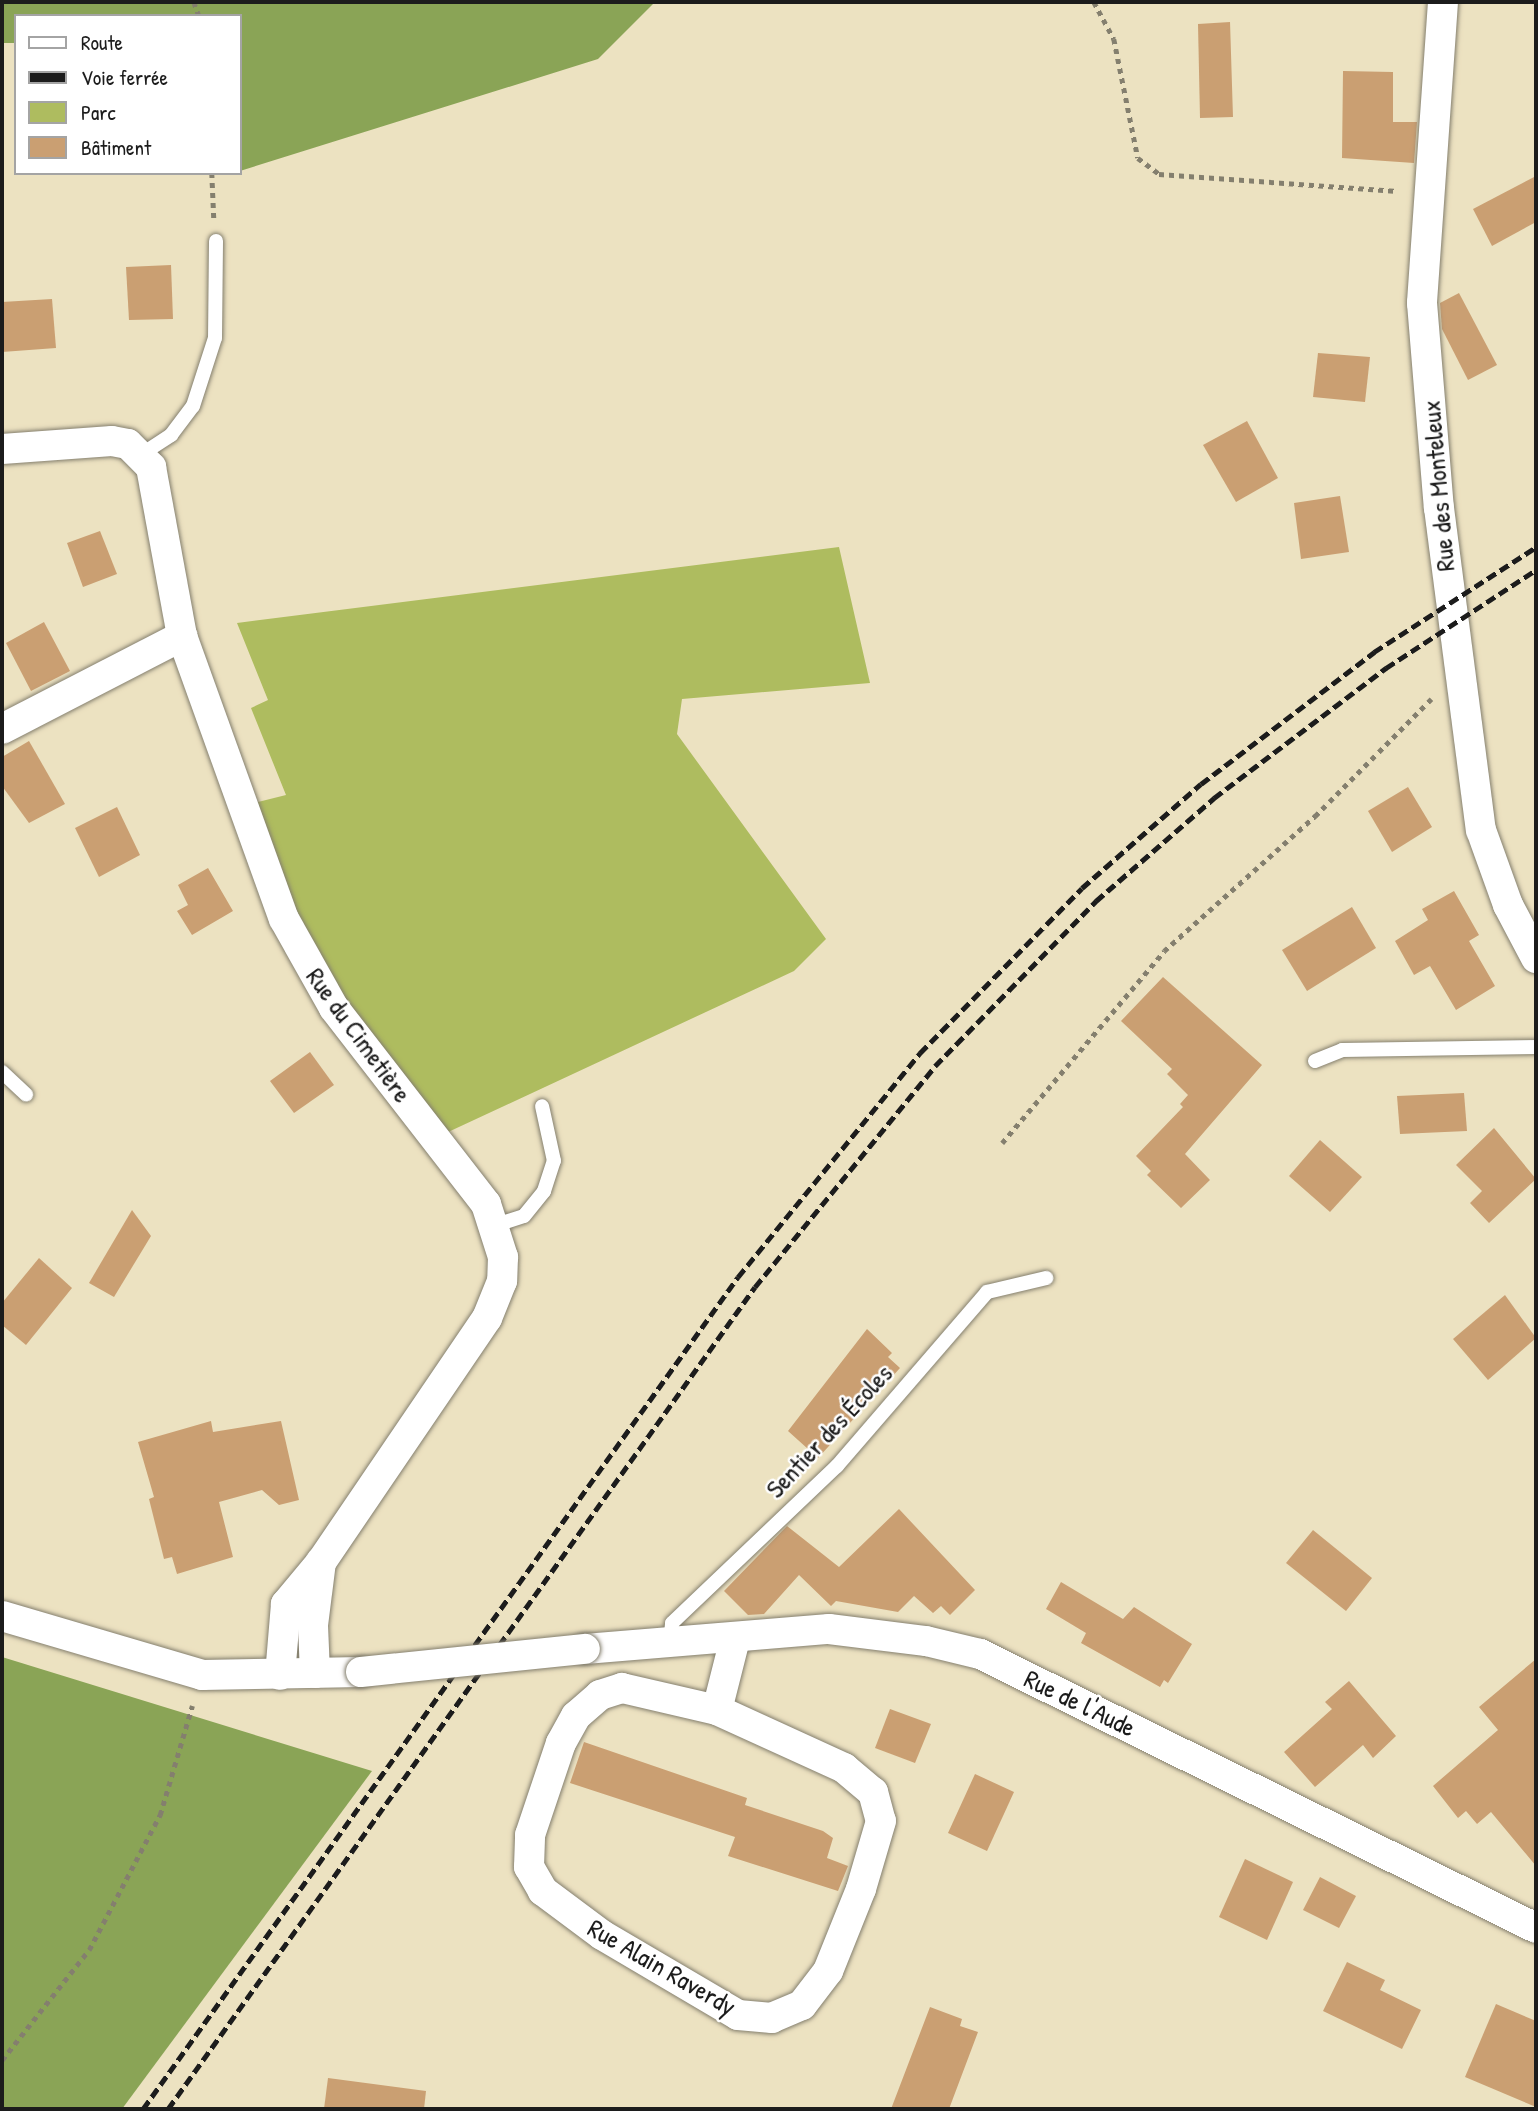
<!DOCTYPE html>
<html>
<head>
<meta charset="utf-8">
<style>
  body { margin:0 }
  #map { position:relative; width:1538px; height:2111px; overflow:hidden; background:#ece2c1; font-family:"Patrick Hand",sans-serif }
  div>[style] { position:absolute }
  .green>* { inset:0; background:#aebc5f }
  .forest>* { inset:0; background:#8aa456 }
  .building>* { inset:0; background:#ca9f72 }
  .path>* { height:4.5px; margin-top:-2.25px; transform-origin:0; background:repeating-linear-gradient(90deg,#847f6e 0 5px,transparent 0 10px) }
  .roads { filter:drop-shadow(0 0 2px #847f6e) drop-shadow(0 0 2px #847f6e) }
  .service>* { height:14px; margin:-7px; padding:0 7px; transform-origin:7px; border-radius:7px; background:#fff }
  .minor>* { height:30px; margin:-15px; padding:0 15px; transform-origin:15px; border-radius:15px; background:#fff }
  .rail>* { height:5px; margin-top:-2.5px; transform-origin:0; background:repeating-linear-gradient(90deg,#1c1c1c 0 10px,transparent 0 15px) }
  .bridges { filter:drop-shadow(0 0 2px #847f6e) drop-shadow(0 0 2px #847f6e) }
  .minor-bridge>* { height:30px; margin:-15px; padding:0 15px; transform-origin:15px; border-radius:15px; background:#fff }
  span { translate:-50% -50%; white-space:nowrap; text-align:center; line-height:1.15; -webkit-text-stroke:5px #fff; paint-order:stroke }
  .street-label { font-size:26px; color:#1c1c1c }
  .frame { position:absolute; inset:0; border:4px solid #1c1c1c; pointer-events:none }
  .legend { position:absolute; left:14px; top:14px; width:228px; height:161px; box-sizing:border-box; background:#fff; border:2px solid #a4a4a4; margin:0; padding:9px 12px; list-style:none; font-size:21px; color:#1c1c1c }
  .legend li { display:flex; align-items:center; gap:14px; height:35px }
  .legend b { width:35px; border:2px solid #a4a4a4 }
</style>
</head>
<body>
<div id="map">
  <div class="green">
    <div style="clip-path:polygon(839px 547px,870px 683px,682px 699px,677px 734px,826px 939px,794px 971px,446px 1133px,297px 934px,254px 803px,286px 795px,251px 708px,268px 700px,237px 623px)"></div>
  </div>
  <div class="forest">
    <div style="clip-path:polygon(2px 2px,655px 2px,598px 59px,240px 171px,240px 16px,16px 16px,16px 43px,2px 43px)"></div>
    <div style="clip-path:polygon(2px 1657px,372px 1771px,122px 2109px,2px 2109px)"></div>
  </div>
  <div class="building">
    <div style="clip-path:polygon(1230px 22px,1233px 117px,1200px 118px,1198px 24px)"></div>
    <div style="clip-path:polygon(1343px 71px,1393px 72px,1393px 122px,1417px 122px,1414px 163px,1342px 158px)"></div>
    <div style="clip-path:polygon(1536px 176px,1536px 222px,1492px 246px,1473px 209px)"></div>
    <div style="clip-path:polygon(171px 265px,173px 319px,129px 320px,126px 267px)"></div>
    <div style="clip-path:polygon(1459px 293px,1497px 365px,1468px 380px,1442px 329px,1440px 303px)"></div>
    <div style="clip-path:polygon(52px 299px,56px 348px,2px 352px,2px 302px)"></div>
    <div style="clip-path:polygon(1318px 353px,1370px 357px,1365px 402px,1313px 397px)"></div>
    <div style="clip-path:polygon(1247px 421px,1278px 478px,1236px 502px,1203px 445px)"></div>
    <div style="clip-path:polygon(1340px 496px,1349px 552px,1301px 559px,1294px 503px)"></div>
    <div style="clip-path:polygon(100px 531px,117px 574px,83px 587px,67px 543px)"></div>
    <div style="clip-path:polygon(44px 622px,70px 671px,31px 691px,6px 643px)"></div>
    <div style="clip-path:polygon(29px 741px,65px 804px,29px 823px,2px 786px,2px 757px)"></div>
    <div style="clip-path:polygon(1408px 787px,1432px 827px,1392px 852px,1368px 811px)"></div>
    <div style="clip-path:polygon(117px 807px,140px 855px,99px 877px,75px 828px)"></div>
    <div style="clip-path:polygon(208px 868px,233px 911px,192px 935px,177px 911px,188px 905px,178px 885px)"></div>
    <div style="clip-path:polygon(1454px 891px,1479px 935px,1469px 941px,1495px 986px,1456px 1010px,1430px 966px,1414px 975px,1395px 941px,1428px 920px,1422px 909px)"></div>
    <div style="clip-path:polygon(1352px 907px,1376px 948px,1307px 991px,1282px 950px)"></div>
    <div style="clip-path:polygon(1163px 977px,1262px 1065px,1185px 1154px,1210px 1180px,1181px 1208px,1147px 1175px,1151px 1171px,1136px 1156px,1183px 1107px,1180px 1104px,1188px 1095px,1167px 1074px,1172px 1069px,1121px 1021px)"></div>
    <div style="clip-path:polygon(310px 1052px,334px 1085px,294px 1113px,270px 1081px)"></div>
    <div style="clip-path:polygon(1464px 1093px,1467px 1131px,1400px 1134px,1397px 1096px)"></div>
    <div style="clip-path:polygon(1494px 1128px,1536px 1179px,1489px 1223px,1470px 1203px,1482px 1191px,1456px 1165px)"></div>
    <div style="clip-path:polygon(1320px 1140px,1362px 1177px,1330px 1212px,1289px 1176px)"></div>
    <div style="clip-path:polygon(132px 1210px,151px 1236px,114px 1297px,89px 1283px)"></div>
    <div style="clip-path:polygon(39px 1258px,72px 1288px,26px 1345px,2px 1325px,2px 1303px)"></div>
    <div style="clip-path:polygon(1505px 1295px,1536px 1338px,1488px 1380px,1453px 1339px)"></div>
    <div style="clip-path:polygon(867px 1329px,892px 1353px,888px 1357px,900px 1368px,818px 1458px,788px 1431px)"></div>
    <div style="clip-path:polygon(211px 1421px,213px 1432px,281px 1421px,299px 1500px,279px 1505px,262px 1490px,219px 1502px,233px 1557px,177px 1574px,172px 1557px,164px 1559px,149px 1499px,154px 1497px,138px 1442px)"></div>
    <div style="clip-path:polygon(899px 1509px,975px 1590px,950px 1615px,941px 1606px,933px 1613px,914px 1596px,898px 1612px,836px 1601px,831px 1606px,799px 1575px,764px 1614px,748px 1615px,724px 1591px,787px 1526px,839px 1567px)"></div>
    <div style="clip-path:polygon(1313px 1530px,1372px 1578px,1346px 1611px,1286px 1563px)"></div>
    <div style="clip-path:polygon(1061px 1582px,1123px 1619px,1134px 1607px,1192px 1644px,1168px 1683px,1164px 1680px,1160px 1687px,1081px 1643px,1086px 1633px,1046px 1609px)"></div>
    <div style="clip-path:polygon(1536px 1659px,1536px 1866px,1491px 1812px,1477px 1824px,1466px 1811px,1458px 1818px,1433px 1786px,1498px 1730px,1479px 1707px)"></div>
    <div style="clip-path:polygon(1349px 1681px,1396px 1736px,1373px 1758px,1363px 1745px,1315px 1787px,1284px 1752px,1332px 1709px,1325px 1702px)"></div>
    <div style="clip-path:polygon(890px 1709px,931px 1724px,915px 1763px,875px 1748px)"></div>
    <div style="clip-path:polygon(584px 1742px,747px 1798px,745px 1805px,823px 1831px,833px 1838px,827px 1858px,848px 1866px,838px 1891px,728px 1856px,735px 1837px,570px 1783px)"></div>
    <div style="clip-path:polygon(975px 1774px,1014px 1792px,987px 1851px,948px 1833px)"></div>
    <div style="clip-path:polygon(1245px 1859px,1293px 1882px,1267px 1940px,1219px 1917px)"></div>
    <div style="clip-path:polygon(1320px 1877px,1356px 1896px,1339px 1928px,1303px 1910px)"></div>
    <div style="clip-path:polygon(1347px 1962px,1385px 1980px,1380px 1990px,1421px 2010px,1402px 2049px,1323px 2011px)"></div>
    <div style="clip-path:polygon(1496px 2004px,1536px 2021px,1536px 2107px,1465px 2077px)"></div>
    <div style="clip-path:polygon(930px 2007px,962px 2019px,960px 2026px,978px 2032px,949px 2109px,891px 2109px)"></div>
    <div style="clip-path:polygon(328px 2078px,426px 2091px,424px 2109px,324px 2109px)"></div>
  </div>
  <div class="path">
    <div style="left:194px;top:2px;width:15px;rotate:70deg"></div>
    <div style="left:1094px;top:2px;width:42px;rotate:61.6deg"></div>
    <div style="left:1114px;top:39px;width:121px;rotate:78.6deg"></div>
    <div style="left:1138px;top:158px;width:26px;rotate:37deg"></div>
    <div style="left:1159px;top:174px;width:239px;rotate:4.1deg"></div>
    <div style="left:212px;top:173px;width:46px;rotate:87.5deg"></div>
    <div style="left:1002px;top:1143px;width:251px;rotate:-49.8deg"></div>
    <div style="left:1164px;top:951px;width:203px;rotate:-41.8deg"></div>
    <div style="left:1315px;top:816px;width:165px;rotate:-45.2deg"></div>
    <div style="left:2px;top:2060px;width:140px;rotate:-51.7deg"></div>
    <div style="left:89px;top:1950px;width:153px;rotate:-62.3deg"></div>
    <div style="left:160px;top:1815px;width:114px;rotate:-73.6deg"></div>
  </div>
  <div class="roads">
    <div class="service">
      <div style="left:142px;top:454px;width:35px;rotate:-33deg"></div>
      <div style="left:171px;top:435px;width:36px;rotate:-53deg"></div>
      <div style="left:193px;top:406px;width:71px;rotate:-72.1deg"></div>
      <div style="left:215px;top:338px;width:97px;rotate:-89.4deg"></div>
      <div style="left:1315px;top:1061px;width:29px;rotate:-22deg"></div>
      <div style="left:1342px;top:1050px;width:194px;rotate:-0.9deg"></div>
      <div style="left:2px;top:1072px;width:33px;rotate:43deg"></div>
      <div style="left:496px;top:1225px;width:29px;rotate:-18deg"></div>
      <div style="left:524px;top:1216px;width:32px;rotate:-51deg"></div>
      <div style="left:544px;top:1191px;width:32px;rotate:-72deg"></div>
      <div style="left:554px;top:1161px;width:56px;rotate:-102.3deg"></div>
      <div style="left:670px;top:1643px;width:20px;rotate:-84deg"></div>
      <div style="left:672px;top:1623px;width:228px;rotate:-43.6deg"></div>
      <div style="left:837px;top:1466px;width:230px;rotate:-49.2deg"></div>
      <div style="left:987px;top:1292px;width:61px;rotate:-13.3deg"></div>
    </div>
    <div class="minor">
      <div style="left:1443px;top:2px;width:302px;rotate:94deg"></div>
      <div style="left:1422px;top:303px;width:206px;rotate:85.3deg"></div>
      <div style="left:1439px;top:508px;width:325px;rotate:82.6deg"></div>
      <div style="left:1481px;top:830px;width:80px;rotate:70.2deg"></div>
      <div style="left:1508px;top:905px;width:60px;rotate:62.2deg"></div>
      <div style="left:2px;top:449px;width:110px;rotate:-4.2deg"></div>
      <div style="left:112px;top:441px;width:16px;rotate:11deg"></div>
      <div style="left:128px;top:444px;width:33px;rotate:45deg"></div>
      <div style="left:151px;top:467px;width:172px;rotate:79.6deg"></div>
      <div style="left:182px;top:636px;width:301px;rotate:70.2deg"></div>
      <div style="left:284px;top:919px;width:102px;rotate:60.7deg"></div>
      <div style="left:334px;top:1008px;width:248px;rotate:52.2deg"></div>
      <div style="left:486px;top:1204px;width:56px;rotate:72.2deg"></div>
      <div style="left:503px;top:1257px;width:24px;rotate:92deg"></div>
      <div style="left:502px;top:1281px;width:40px;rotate:112deg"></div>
      <div style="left:487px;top:1318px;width:295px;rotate:124.2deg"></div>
      <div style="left:321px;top:1562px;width:55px;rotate:129.8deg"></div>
      <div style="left:286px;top:1604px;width:71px;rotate:94.8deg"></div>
      <div style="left:2px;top:729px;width:203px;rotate:-27.3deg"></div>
      <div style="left:2px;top:1616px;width:209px;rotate:16.4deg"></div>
      <div style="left:202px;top:1675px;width:159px;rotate:-1.1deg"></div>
      <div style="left:585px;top:1649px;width:245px;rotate:-4.7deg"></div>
      <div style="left:829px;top:1629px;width:98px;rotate:7.1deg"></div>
      <div style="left:926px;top:1641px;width:56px;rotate:13.5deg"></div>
      <div style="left:980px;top:1654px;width:620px;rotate:26.23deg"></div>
      <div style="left:315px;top:1673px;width:48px;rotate:-92.4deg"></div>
      <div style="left:313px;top:1625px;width:64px;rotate:-82.8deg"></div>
      <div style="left:622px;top:1688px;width:98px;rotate:13deg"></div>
      <div style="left:717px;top:1710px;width:140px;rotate:24.5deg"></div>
      <div style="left:844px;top:1768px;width:38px;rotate:40deg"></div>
      <div style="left:873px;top:1792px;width:30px;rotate:75deg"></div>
      <div style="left:881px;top:1821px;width:71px;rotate:106.4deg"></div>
      <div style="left:861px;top:1889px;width:88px;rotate:111.9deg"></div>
      <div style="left:828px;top:1971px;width:43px;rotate:127.4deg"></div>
      <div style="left:802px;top:2005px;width:33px;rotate:157deg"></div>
      <div style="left:772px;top:2018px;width:34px;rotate:-175deg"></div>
      <div style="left:738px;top:2015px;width:158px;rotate:-149.5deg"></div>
      <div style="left:602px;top:1935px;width:74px;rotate:-143.3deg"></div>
      <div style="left:543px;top:1891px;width:28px;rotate:-120deg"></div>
      <div style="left:529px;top:1867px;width:32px;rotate:-88deg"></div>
      <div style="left:530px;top:1835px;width:97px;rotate:-71.4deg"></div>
      <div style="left:561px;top:1743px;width:31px;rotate:-61deg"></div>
      <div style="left:576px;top:1716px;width:32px;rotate:-41deg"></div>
      <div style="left:600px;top:1695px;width:23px;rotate:-18deg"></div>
      <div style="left:717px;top:1710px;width:73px;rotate:-75.8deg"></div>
    </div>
  </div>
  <div class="rail">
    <div style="left:143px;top:2109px;width:1023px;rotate:-54.43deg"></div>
    <div style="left:738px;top:1277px;width:289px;rotate:-50.9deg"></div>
    <div style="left:920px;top:1053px;width:231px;rotate:-45.5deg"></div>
    <div style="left:1082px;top:888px;width:158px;rotate:-41.2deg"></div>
    <div style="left:1201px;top:784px;width:218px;rotate:-37.3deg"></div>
    <div style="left:1374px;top:652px;width:193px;rotate:-32.9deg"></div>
    <div style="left:168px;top:2109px;width:1010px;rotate:-54.47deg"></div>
    <div style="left:755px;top:1287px;width:285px;rotate:-50.8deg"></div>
    <div style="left:935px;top:1066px;width:231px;rotate:-45.7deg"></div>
    <div style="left:1096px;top:901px;width:157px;rotate:-41.1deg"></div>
    <div style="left:1214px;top:798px;width:216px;rotate:-37.1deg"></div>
    <div style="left:1386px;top:668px;width:179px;rotate:-33.2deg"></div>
  </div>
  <div class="bridges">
    <div class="minor-bridge">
      <div style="left:361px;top:1672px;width:225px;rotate:-5.9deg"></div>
    </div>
  </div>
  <div class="street-label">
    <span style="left:1438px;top:486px;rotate:-95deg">Rue des Monteleux</span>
    <span style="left:359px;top:1035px;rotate:54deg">Rue du Cimetière</span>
    <span style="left:829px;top:1431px;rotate:-47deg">Sentier des Écoles</span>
    <span style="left:1080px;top:1703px;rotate:26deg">Rue de l'Aude</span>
    <span style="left:662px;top:1967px;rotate:30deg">Rue Alain Raverdy</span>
  </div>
  <div class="frame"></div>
  <ul class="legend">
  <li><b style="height:9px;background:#fff"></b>Route</li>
  <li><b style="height:9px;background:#1c1c1c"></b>Voie ferrée</li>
  <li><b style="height:19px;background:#aebc5f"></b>Parc</li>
  <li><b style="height:19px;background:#ca9f72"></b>Bâtiment</li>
  </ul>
</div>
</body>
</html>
